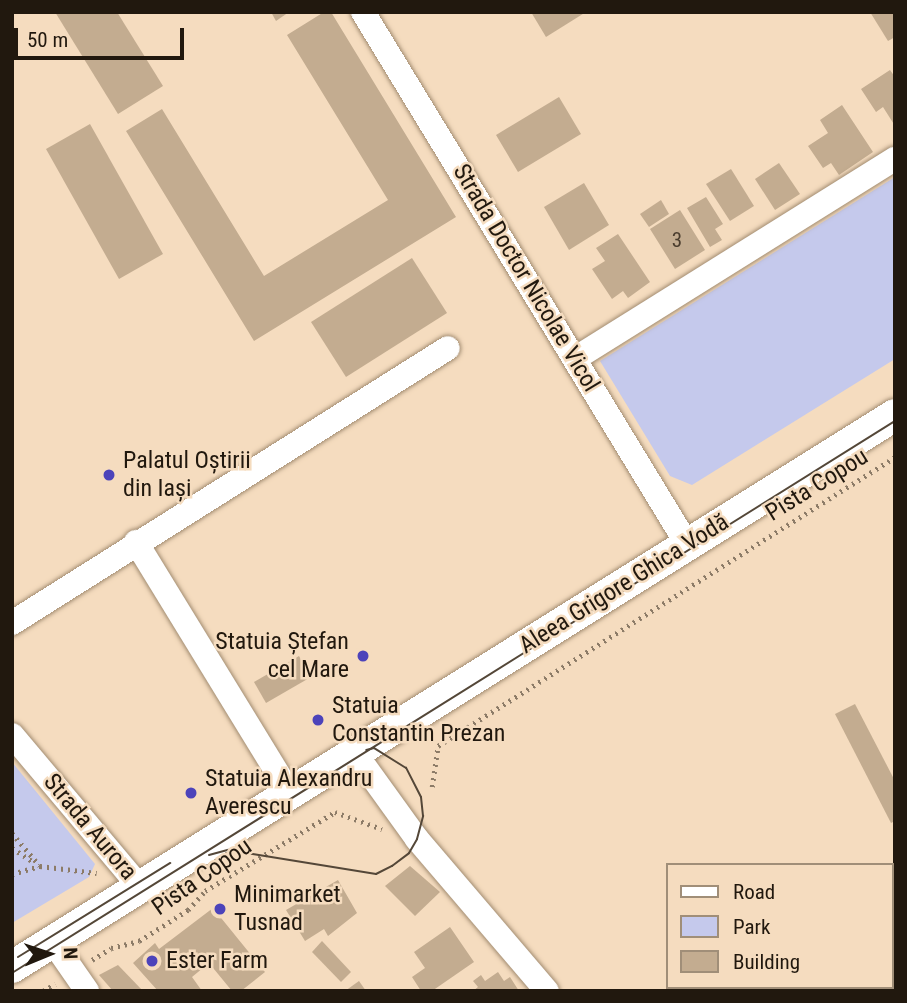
<!DOCTYPE html>
<html>
<head>
<meta charset="utf-8">
<style>
  body { margin:0 }
  #map { position:relative; width:907px; height:1003px; overflow:hidden; background:#f5dcbf; font-family:"Roboto Condensed",sans-serif }
  div>[style] { position:absolute }
  .green>* { inset:0; background:#c5c9ec }
  .building>* { inset:0; background:#c3ac90 }
  .path>* { height:4.5px; margin-top:-2.25px; transform-origin:0; background:repeating-linear-gradient(90deg,#8c7b67 0 2px,transparent 0 7px) }
  .roads { filter:drop-shadow(0 0 2px #a28c71) drop-shadow(0 0 2px #a28c71) }
  .minor>* { height:24px; margin:-12px; padding:0 12px; transform-origin:12px; border-radius:12px; background:#fff }
  .major>* { height:32px; margin:-16px; padding:0 16px; transform-origin:16px; border-radius:16px; background:#fff }
  .tram>* { height:2px; margin:-1px; padding:0 1px; transform-origin:1px; border-radius:1px; background:#544738 }
  .dots>* { width:19px; height:19px; translate:-50% -50%; box-sizing:border-box; border:4px solid #f5dcbf; border-radius:50% }
  span { translate:-50% -50%; white-space:nowrap; text-align:center; line-height:1.15; -webkit-text-stroke:5px #f5dcbf; paint-order:stroke }
  .number-label { font-size:21px; color:#4a3d2e }
  .number-label span { -webkit-text-stroke-width:0 }
  .street-label { font-size:24px; color:#21180e }
  .poi-label { font-size:24px; color:#21180e }
  .left { translate:0 -50%; text-align:left }
  .right { translate:-100% -50%; text-align:right }
  .frame { position:absolute; inset:0; border:14px solid #21180e; pointer-events:none }
  .legend { position:absolute; left:666px; top:863px; width:228px; height:126px; box-sizing:border-box; background:#f5dcbf; border:2px solid #a08e78; margin:0; padding:9px 12px; list-style:none; font-size:21px; color:#21180e }
  .legend li { display:flex; align-items:center; gap:14px; height:35px }
  .legend b { width:35px; border:2px solid #a08e78 }
  .north { position:absolute; left:14px; top:919px; width:70px; height:70px; -webkit-text-stroke:5px #f5dcbf; paint-order:stroke; rotate:88deg; font-size:19px; font-weight:700; line-height:28px; text-align:center; color:#21180e }
  .north::after { content:''; display:block; margin:auto; width:24px; height:32px; background:#21180e; clip-path:polygon(50% 0,100% 100%,50% 72%,0 100%) }
  .scale { position:absolute; left:14px; top:28px; width:170px; height:32px; box-sizing:border-box; border:4px solid #21180e; border-top:0; padding-left:9px; font-size:21px; line-height:24px; white-space:nowrap; color:#21180e; -webkit-text-stroke:5px #f5dcbf; paint-order:stroke }
</style>
</head>
<body>
<div id="map">
  <div class="green">
    <div style="clip-path:polygon(895px 177px,895px 359px,692px 485px,670px 476px,600px 361px)"></div>
    <div style="clip-path:polygon(12px 762px,95px 864px,89px 877px,12px 923px)"></div>
  </div>
  <div class="building">
    <div style="clip-path:polygon(55px 12px,117px 12px,163px 86px,118px 114px)"></div>
    <div style="clip-path:polygon(271px 12px,289px 12px,276px 21px)"></div>
    <div style="clip-path:polygon(324px 12px,331px 12px,456px 217px,254px 341px,126px 131px,162px 109px,264px 276px,388px 200px,287px 35px)"></div>
    <div style="clip-path:polygon(531px 12px,586px 12px,546px 37px)"></div>
    <div style="clip-path:polygon(870px 12px,895px 12px,895px 37px,888px 41px)"></div>
    <div style="clip-path:polygon(890px 70px,895px 77px,895px 126px,883px 107px,876px 112px,861px 89px)"></div>
    <div style="clip-path:polygon(559px 97px,581px 134px,518px 172px,496px 135px)"></div>
    <div style="clip-path:polygon(842px 105px,873px 152px,839px 175px,831px 163px,823px 168px,808px 146px,828px 133px,820px 120px)"></div>
    <div style="clip-path:polygon(90px 124px,163px 254px,119px 279px,46px 149px)"></div>
    <div style="clip-path:polygon(779px 163px,800px 194px,775px 210px,755px 179px)"></div>
    <div style="clip-path:polygon(731px 169px,754px 206px,730px 221px,706px 184px)"></div>
    <div style="clip-path:polygon(584px 183px,609px 225px,569px 250px,544px 207px)"></div>
    <div style="clip-path:polygon(706px 197px,723px 224px,715px 229px,722px 240px,710px 247px,687px 208px)"></div>
    <div style="clip-path:polygon(661px 200px,669px 214px,649px 227px,640px 214px)"></div>
    <div style="clip-path:polygon(680px 210px,705px 250px,675px 269px,650px 229px)"></div>
    <div style="clip-path:polygon(618px 234px,650px 282px,628px 298px,623px 291px,612px 299px,592px 269px,605px 261px,596px 248px)"></div>
    <div style="clip-path:polygon(412px 258px,447px 313px,346px 377px,311px 322px)"></div>
    <div style="clip-path:polygon(299px 656px,311px 677px,266px 703px,254px 682px)"></div>
    <div style="clip-path:polygon(855px 704px,895px 781px,895px 821px,891px 823px,835px 714px)"></div>
    <div style="clip-path:polygon(410px 866px,440px 892px,415px 916px,385px 886px)"></div>
    <div style="clip-path:polygon(338px 880px,357px 913px,328px 936px,324px 929px,305px 941px,286px 910px)"></div>
    <div style="clip-path:polygon(213px 908px,265px 972px,241px 991px,232px 991px,209px 963px,192px 977px,202px 991px,158px 991px,133px 963px,155px 943px,159px 949px)"></div>
    <div style="clip-path:polygon(450px 927px,474px 962px,432px 991px,421px 991px,412px 977px,425px 968px,414px 952px)"></div>
    <div style="clip-path:polygon(322px 941px,351px 972px,341px 982px,312px 952px)"></div>
    <div style="clip-path:polygon(118px 965px,143px 991px,113px 991px,99px 975px)"></div>
    <div style="clip-path:polygon(498px 972px,504px 981px,510px 977px,519px 991px,473px 991px,478px 987px,473px 981px,481px 975px,485px 981px)"></div>
    <div style="clip-path:polygon(359px 981px,366px 991px,345px 991px)"></div>
    <div style="clip-path:polygon(714px 987px,798px 987px,708px 991px)"></div>
    <div style="clip-path:polygon(850px 987px,882px 987px,884px 991px,852px 991px)"></div>
  </div>
  <div class="path">
    <div style="left:432px;top:787px;width:41px;rotate:-81.7deg"></div>
    <div style="left:438px;top:746px;width:541px;rotate:-32.31deg"></div>
    <div style="left:12px;top:833px;width:43px;rotate:49.7deg"></div>
    <div style="left:12px;top:848px;width:27px;rotate:33deg"></div>
    <div style="left:12px;top:874px;width:29px;rotate:-16deg"></div>
    <div style="left:40px;top:866px;width:57px;rotate:7deg"></div>
    <div style="left:92px;top:960px;width:22px;rotate:-32deg"></div>
    <div style="left:111px;top:948px;width:29px;rotate:-14deg"></div>
    <div style="left:139px;top:941px;width:58px;rotate:-32.3deg"></div>
    <div style="left:188px;top:910px;width:25px;rotate:-48deg"></div>
    <div style="left:205px;top:891px;width:152px;rotate:-31.3deg"></div>
    <div style="left:335px;top:812px;width:50px;rotate:19.9deg"></div>
    <div style="left:43px;top:991px;width:14px;rotate:-30deg"></div>
  </div>
  <div class="roads">
    <div class="minor">
      <div style="left:363px;top:12px;width:623px;rotate:58.66deg"></div>
      <div style="left:576px;top:358px;width:376px;rotate:-32deg"></div>
      <div style="left:136px;top:542px;width:294px;rotate:58.5deg"></div>
      <div style="left:12px;top:623px;width:515px;rotate:-32.24deg"></div>
      <div style="left:12px;top:735px;width:199px;rotate:49.9deg"></div>
      <div style="left:355px;top:753px;width:106px;rotate:54.2deg"></div>
      <div style="left:417px;top:839px;width:200px;rotate:49.5deg"></div>
      <div style="left:895px;top:894px;width:9px;rotate:90deg"></div>
      <div style="left:53px;top:942px;width:60px;rotate:55.2deg"></div>
    </div>
    <div class="major">
      <div style="left:12px;top:967px;width:1041px;rotate:-32.01deg"></div>
    </div>
  </div>
  <div class="tram">
    <div style="left:209px;top:855px;width:20px;rotate:-15deg"></div>
    <div style="left:228px;top:850px;width:150px;rotate:9.2deg"></div>
    <div style="left:376px;top:874px;width:18px;rotate:-27deg"></div>
    <div style="left:392px;top:866px;width:21px;rotate:-37deg"></div>
    <div style="left:409px;top:853px;width:16px;rotate:-60deg"></div>
    <div style="left:417px;top:839px;width:24px;rotate:-75deg"></div>
    <div style="left:423px;top:816px;width:19px;rotate:-96deg"></div>
    <div style="left:421px;top:797px;width:33px;rotate:-117deg"></div>
    <div style="left:406px;top:768px;width:38px;rotate:-148deg"></div>
    <div style="left:374px;top:748px;width:8px;rotate:166deg"></div>
    <div style="left:18px;top:957px;width:179px;rotate:-31.7deg"></div>
    <div style="left:12px;top:973px;width:1041px;rotate:-32.01deg"></div>
  </div>
  <div class="dots">
    <div style="left:109px;top:475px;background:#4c43ba"></div>
    <div style="left:363px;top:656px;background:#4c43ba"></div>
    <div style="left:318px;top:720px;background:#4c43ba"></div>
    <div style="left:191px;top:793px;background:#4c43ba"></div>
    <div style="left:220px;top:909px;background:#4c43ba"></div>
    <div style="left:152px;top:961px;background:#4c43ba"></div>
  </div>
  <div class="number-label">
    <span style="left:677px;top:240px">3</span>
  </div>
  <div class="street-label">
    <span style="left:526px;top:278px;rotate:59deg">Strada Doctor Nicolae Vicol</span>
    <span style="left:817px;top:485px;rotate:-32deg">Pista Copou</span>
    <span style="left:624px;top:584px;rotate:-32deg">Aleea Grigore Ghica Vodă</span>
    <span style="left:90px;top:827px;rotate:50deg">Strada Aurora</span>
    <span style="left:202px;top:877px;rotate:-35deg">Pista Copou</span>
  </div>
  <div class="poi-label">
    <span class="left" style="left:123px;top:475px">Palatul Oștirii<br>din Iași</span>
    <span class="right" style="left:349px;top:656px">Statuia Ștefan<br>cel Mare</span>
    <span class="left" style="left:332px;top:720px">Statuia<br>Constantin Prezan</span>
    <span class="left" style="left:205px;top:793px">Statuia Alexandru<br>Averescu</span>
    <span class="left" style="left:234px;top:909px">Minimarket<br>Tusnad</span>
    <span class="left" style="left:166px;top:961px">Ester Farm</span>
  </div>
  <div class="frame"></div>
  <ul class="legend">
  <li><b style="height:9px;background:#fff"></b>Road</li>
  <li><b style="height:19px;background:#c5c9ec"></b>Park</li>
  <li><b style="height:19px;background:#c3ac90"></b>Building</li>
  </ul>
  <div class="north">N</div>
  <div class="scale">50 m</div>
</div>
</body>
</html>
